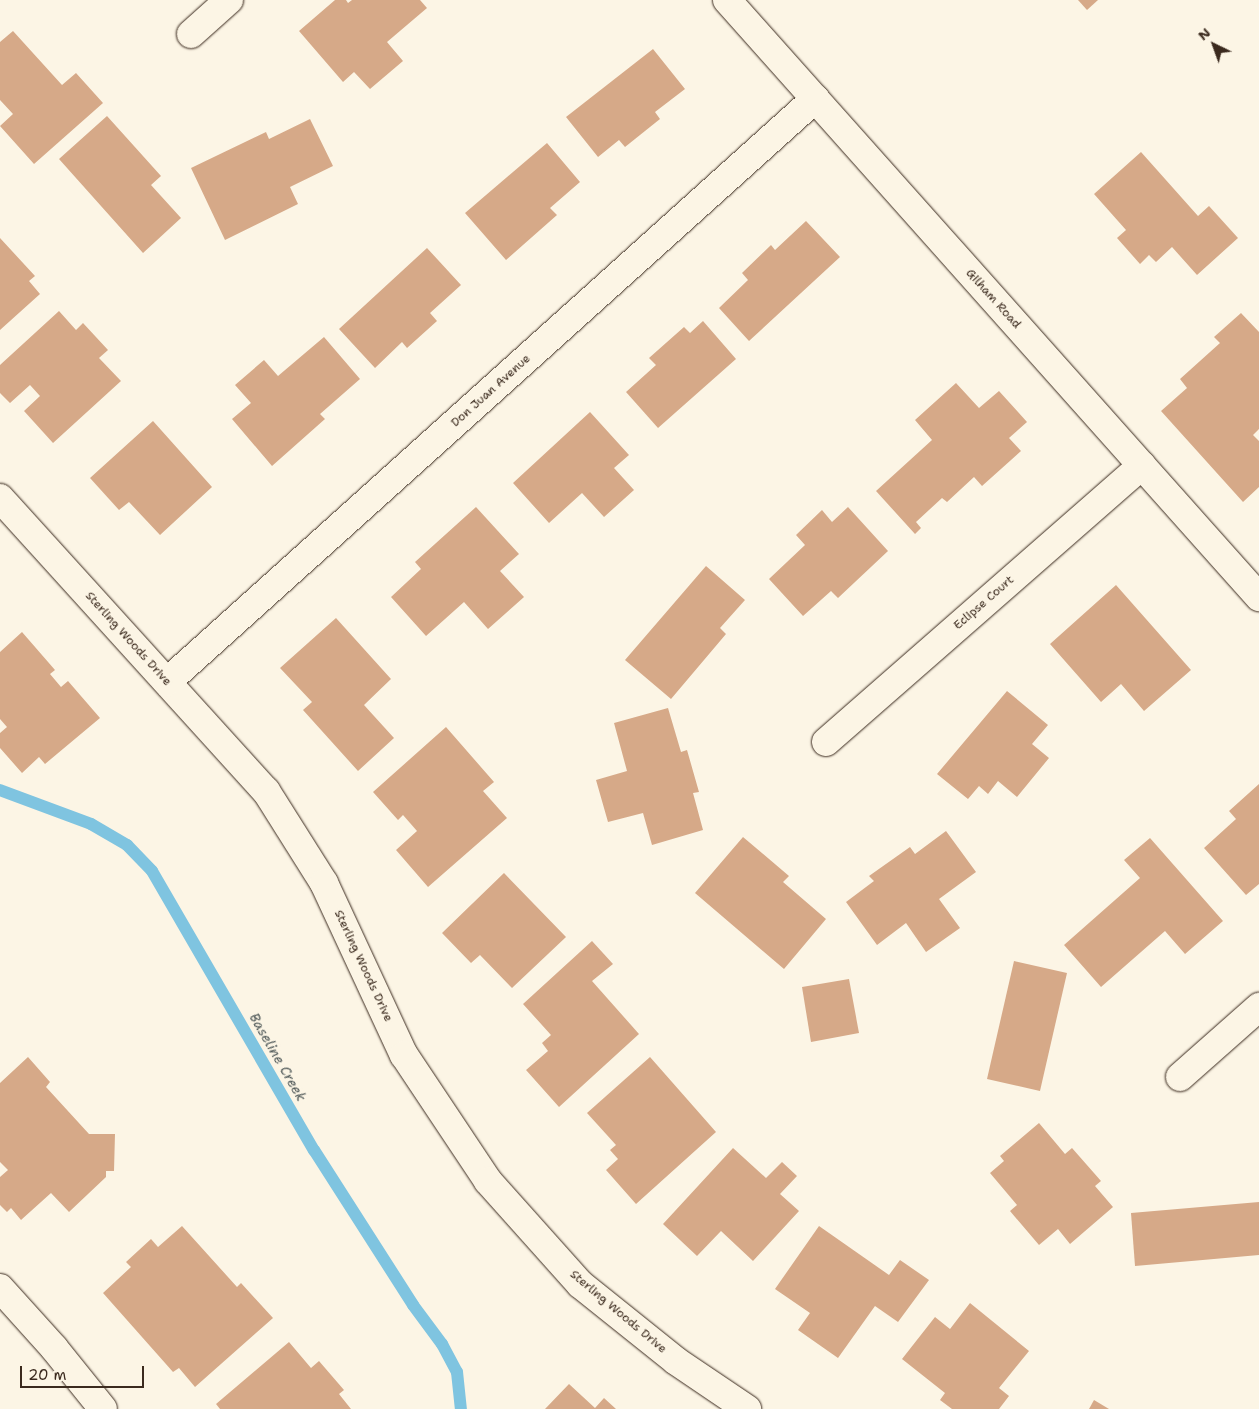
<!DOCTYPE html>
<html>
<head>
<meta charset="utf-8">
<style>
  body { margin:0 }
  #map { position:relative; width:1259px; height:1409px; overflow:hidden; background:#fcf5e5; font-family:"Shantell Sans",sans-serif }
  div>[style] { position:absolute }
  .stream>* { height:12px; margin:-6px; padding:0 6px; transform-origin:6px; border-radius:6px; background:#7fc4e0 }
  .building>* { inset:0; background:#d6a988 }
  .roads { filter:drop-shadow(0 0 1px #3b2a1e) drop-shadow(0 0 1px #3b2a1e) }
  .minor>* { height:28px; margin:-14px; padding:0 14px; transform-origin:14px; border-radius:14px; background:#fcf5e5 }
  .tertiary>* { height:28px; margin:-14px; padding:0 14px; transform-origin:14px; border-radius:14px; background:#fcf5e5 }
  span { translate:-50% -50%; white-space:nowrap; text-align:center; line-height:1.15; -webkit-text-stroke:5px #fcf5e5; paint-order:stroke }
  .street-label { font-size:12px; color:#3b2a1e }
  .water-label { font-size:14px; color:#4f5858; font-style:italic }
  .north { position:absolute; left:1189px; top:20px; width:50px; height:50px; -webkit-text-stroke:4px #fcf5e5; paint-order:stroke; rotate:318deg; font-size:14px; font-weight:700; line-height:20px; text-align:center; color:#3b2a1e }
  .north::after { content:''; display:block; margin:auto; width:18px; height:22px; background:#3b2a1e; clip-path:polygon(50% 0,100% 100%,50% 72%,0 100%) }
  .scale { position:absolute; left:20px; top:1366px; width:124px; height:22px; box-sizing:border-box; border:2px solid #3b2a1e; border-top:0; padding-left:6px; font-size:15px; line-height:18px; white-space:nowrap; color:#3b2a1e; -webkit-text-stroke:4px #fcf5e5; paint-order:stroke }
</style>
</head>
<body>
<div id="map">
  <div class="stream">
    <div style="left:0;top:790px;width:97px;rotate:20.5deg"></div>
    <div style="left:91px;top:824px;width:42px;rotate:30.3deg"></div>
    <div style="left:127px;top:845px;width:36px;rotate:46deg"></div>
    <div style="left:152px;top:871px;width:323px;rotate:59.9deg"></div>
    <div style="left:314px;top:1150px;width:184px;rotate:57.4deg"></div>
    <div style="left:413px;top:1305px;width:49px;rotate:53.4deg"></div>
    <div style="left:442px;top:1344px;width:32px;rotate:62deg"></div>
    <div style="left:457px;top:1372px;width:37px;rotate:84deg"></div>
  </div>
  <div class="building">
    <div style="clip-path:polygon(335px 0,346px 0,348px 3px,352px 0,420px 0,427px 8px,387px 42px,403px 61px,370px 89px,354px 72px,343px 82px,299px 31px)"></div>
    <div style="clip-path:polygon(1078px 0,1098px 0,1087px 10px)"></div>
    <div style="clip-path:polygon(13px 31px,62px 85px,76px 73px,103px 103px,34px 164px,0 126px,13px 114px,0 100px,0 42px)"></div>
    <div style="clip-path:polygon(653px 49px,685px 89px,655px 112px,660px 119px,625px 147px,619px 140px,598px 157px,566px 117px)"></div>
    <div style="clip-path:polygon(107px 116px,161px 176px,151px 185px,181px 218px,143px 253px,59px 159px)"></div>
    <div style="clip-path:polygon(310px 119px,333px 166px,290px 187px,298px 204px,225px 240px,191px 168px,266px 132px,269px 139px)"></div>
    <div style="clip-path:polygon(547px 143px,580px 182px,550px 208px,557px 215px,506px 260px,465px 213px)"></div>
    <div style="clip-path:polygon(1141px 152px,1198px 216px,1209px 206px,1238px 238px,1197px 275px,1172px 247px,1156px 262px,1149px 255px,1140px 264px,1117px 238px,1126px 230px,1094px 194px)"></div>
    <div style="clip-path:polygon(806px 221px,840px 257px,749px 341px,719px 308px,748px 280px,742px 273px,771px 245px,775px 250px)"></div>
    <div style="clip-path:polygon(0 238px,35px 276px,29px 281px,40px 294px,0 330px)"></div>
    <div style="clip-path:polygon(427px 248px,461px 285px,430px 313px,437px 321px,407px 348px,402px 342px,375px 368px,339px 329px)"></div>
    <div style="clip-path:polygon(59px 311px,76px 330px,83px 323px,108px 350px,99px 358px,121px 381px,53px 443px,24px 411px,40px 396px,30px 385px,10px 403px,0 393px,0 365px)"></div>
    <div style="clip-path:polygon(1241px 313px,1259px 332px,1259px 429px,1253px 435px,1259px 441px,1259px 487px,1243px 502px,1161px 411px,1187px 388px,1180px 379px,1220px 343px,1214px 337px)"></div>
    <div style="clip-path:polygon(703px 321px,736px 359px,658px 428px,626px 392px,656px 365px,649px 358px,684px 327px,690px 333px)"></div>
    <div style="clip-path:polygon(324px 337px,360px 379px,320px 414px,325px 419px,272px 466px,232px 419px,251px 403px,235px 385px,264px 360px,278px 376px)"></div>
    <div style="clip-path:polygon(956px 383px,979px 408px,999px 391px,1027px 422px,1009px 438px,1021px 451px,982px 486px,974px 477px,947px 502px,942px 498px,916px 522px,921px 528px,915px 534px,876px 491px,932px 440px,915px 420px)"></div>
    <div style="clip-path:polygon(590px 412px,629px 455px,614px 468px,634px 490px,604px 517px,582px 493px,549px 523px,513px 483px)"></div>
    <div style="clip-path:polygon(153px 421px,212px 487px,160px 535px,129px 502px,119px 510px,90px 478px)"></div>
    <div style="clip-path:polygon(476px 507px,519px 554px,500px 571px,524px 597px,488px 629px,464px 602px,426px 636px,391px 597px,421px 569px,415px 562px)"></div>
    <div style="clip-path:polygon(848px 507px,888px 551px,838px 598px,831px 591px,803px 616px,769px 579px,805px 545px,796px 535px,822px 510px,832px 522px)"></div>
    <div style="clip-path:polygon(706px 566px,745px 600px,720px 628px,726px 634px,671px 699px,625px 660px)"></div>
    <div style="clip-path:polygon(1116px 585px,1191px 670px,1144px 711px,1121px 684px,1101px 702px,1050px 644px)"></div>
    <div style="clip-path:polygon(336px 618px,391px 679px,364px 705px,394px 738px,358px 771px,303px 710px,312px 702px,280px 668px)"></div>
    <div style="clip-path:polygon(22px 632px,55px 670px,50px 674px,61px 687px,68px 681px,100px 718px,45px 764px,39px 757px,22px 773px,0 748px,0 733px,7px 727px,0 719px,0 652px)"></div>
    <div style="clip-path:polygon(1007px 691px,1048px 725px,1032px 744px,1049px 758px,1017px 797px,998px 781px,988px 794px,979px 786px,968px 799px,937px 774px)"></div>
    <div style="clip-path:polygon(668px 708px,681px 752px,687px 750px,699px 792px,693px 793px,703px 830px,652px 845px,643px 813px,608px 822px,596px 780px,627px 771px,614px 723px)"></div>
    <div style="clip-path:polygon(446px 727px,494px 782px,483px 791px,507px 818px,428px 887px,396px 850px,417px 831px,403px 815px,398px 820px,373px 792px)"></div>
    <div style="clip-path:polygon(1259px 784px,1259px 884px,1246px 895px,1204px 848px,1236px 819px,1229px 811px)"></div>
    <div style="clip-path:polygon(946px 831px,976px 872px,939px 899px,960px 928px,926px 952px,906px 923px,877px 945px,846px 902px,874px 881px,869px 876px,910px 847px,915px 854px)"></div>
    <div style="clip-path:polygon(743px 837px,789px 876px,783px 882px,826px 919px,784px 969px,695px 893px)"></div>
    <div style="clip-path:polygon(1150px 838px,1223px 921px,1185px 954px,1165px 931px,1101px 987px,1064px 945px,1140px 878px,1124px 860px)"></div>
    <div style="clip-path:polygon(504px 873px,566px 937px,512px 988px,480px 955px,471px 963px,442px 933px)"></div>
    <div style="clip-path:polygon(592px 941px,613px 964px,592px 981px,639px 1034px,559px 1107px,526px 1070px,548px 1051px,542px 1043px,551px 1035px,523px 1004px)"></div>
    <div style="clip-path:polygon(1014px 961px,1067px 973px,1040px 1091px,987px 1079px)"></div>
    <div style="clip-path:polygon(849px 979px,859px 1033px,811px 1042px,802px 987px)"></div>
    <div style="clip-path:polygon(28px 1057px,50px 1082px,46px 1087px,89px 1134px,115px 1134px,114px 1171px,106px 1171px,106px 1177px,69px 1212px,51px 1193px,21px 1220px,11px 1208px,7px 1212px,0 1205px,0 1177px,8px 1170px,0 1162px,0 1083px)"></div>
    <div style="clip-path:polygon(650px 1057px,716px 1132px,636px 1204px,606px 1170px,618px 1159px,610px 1150px,616px 1145px,587px 1113px)"></div>
    <div style="clip-path:polygon(1039px 1123px,1065px 1154px,1072px 1148px,1101px 1181px,1095px 1186px,1113px 1207px,1070px 1244px,1058px 1229px,1039px 1245px,1010px 1211px,1017px 1205px,990px 1173px,1004px 1161px,1000px 1156px)"></div>
    <div style="clip-path:polygon(733px 1148px,766px 1178px,782px 1162px,797px 1176px,780px 1194px,799px 1211px,753px 1261px,721px 1231px,697px 1256px,663px 1224px)"></div>
    <div style="clip-path:polygon(1259px 1202px,1259px 1255px,1135px 1266px,1131px 1213px)"></div>
    <div style="clip-path:polygon(182px 1226px,237px 1287px,241px 1283px,273px 1318px,195px 1387px,179px 1368px,173px 1372px,103px 1293px,131px 1267px,126px 1262px,151px 1239px,158px 1247px)"></div>
    <div style="clip-path:polygon(819px 1226px,889px 1275px,900px 1260px,929px 1280px,898px 1322px,875px 1306px,838px 1358px,798px 1330px,810px 1313px,775px 1289px)"></div>
    <div style="clip-path:polygon(970px 1303px,1029px 1351px,999px 1388px,1009px 1396px,999px 1409px,952px 1409px,940px 1400px,945px 1393px,902px 1359px,935px 1317px,950px 1329px)"></div>
    <div style="clip-path:polygon(289px 1342px,311px 1368px,319px 1361px,344px 1390px,339px 1394px,351px 1409px,220px 1409px,216px 1404px)"></div>
    <div style="clip-path:polygon(569px 1384px,595px 1408px,604px 1398px,616px 1409px,545px 1409px)"></div>
    <div style="clip-path:polygon(1094px 1400px,1109px 1409px,1089px 1409px)"></div>
  </div>
  <div class="roads">
    <div class="minor">
      <div style="left:191px;top:34px;width:51px;rotate:-41.8deg"></div>
      <div style="left:0;top:498px;width:396px;rotate:47.8deg"></div>
      <div style="left:266px;top:791px;width:109px;rotate:57.8deg"></div>
      <div style="left:324px;top:883px;width:190px;rotate:65.1deg"></div>
      <div style="left:404px;top:1055px;width:151px;rotate:56.3deg"></div>
      <div style="left:488px;top:1181px;width:138px;rotate:48.2deg"></div>
      <div style="left:580px;top:1284px;width:123px;rotate:38.7deg"></div>
      <div style="left:676px;top:1361px;width:86px;rotate:34.1deg"></div>
      <div style="left:167px;top:682px;width:872px;rotate:-41.98deg"></div>
      <div style="left:826px;top:742px;width:420px;rotate:-41.2deg"></div>
      <div style="left:1180px;top:1077px;width:106px;rotate:-41.5deg"></div>
      <div style="left:0;top:1288px;width:81px;rotate:48deg"></div>
      <div style="left:54px;top:1348px;width:78px;rotate:51.2deg"></div>
    </div>
    <div class="tertiary">
      <div style="left:727px;top:0;width:800px;rotate:48.3deg"></div>
    </div>
  </div>
  <div class="street-label">
    <span style="left:993px;top:299px;rotate:48deg">Gilham Road</span>
    <span style="left:491px;top:391px;rotate:-42deg">Don Juan Avenue</span>
    <span style="left:984px;top:603px;rotate:-41deg">Eclipse Court</span>
    <span style="left:128px;top:639px;rotate:48deg">Sterling Woods Drive</span>
    <span style="left:363px;top:966px;rotate:65deg">Sterling Woods Drive</span>
    <span style="left:618px;top:1312px;rotate:40deg">Sterling Woods Drive</span>
  </div>
  <div class="water-label">
    <span style="left:278px;top:1057px;rotate:60deg">Baseline Creek</span>
  </div>
  <div class="north">N</div>
  <div class="scale">20 m</div>
</div>
</body>
</html>
